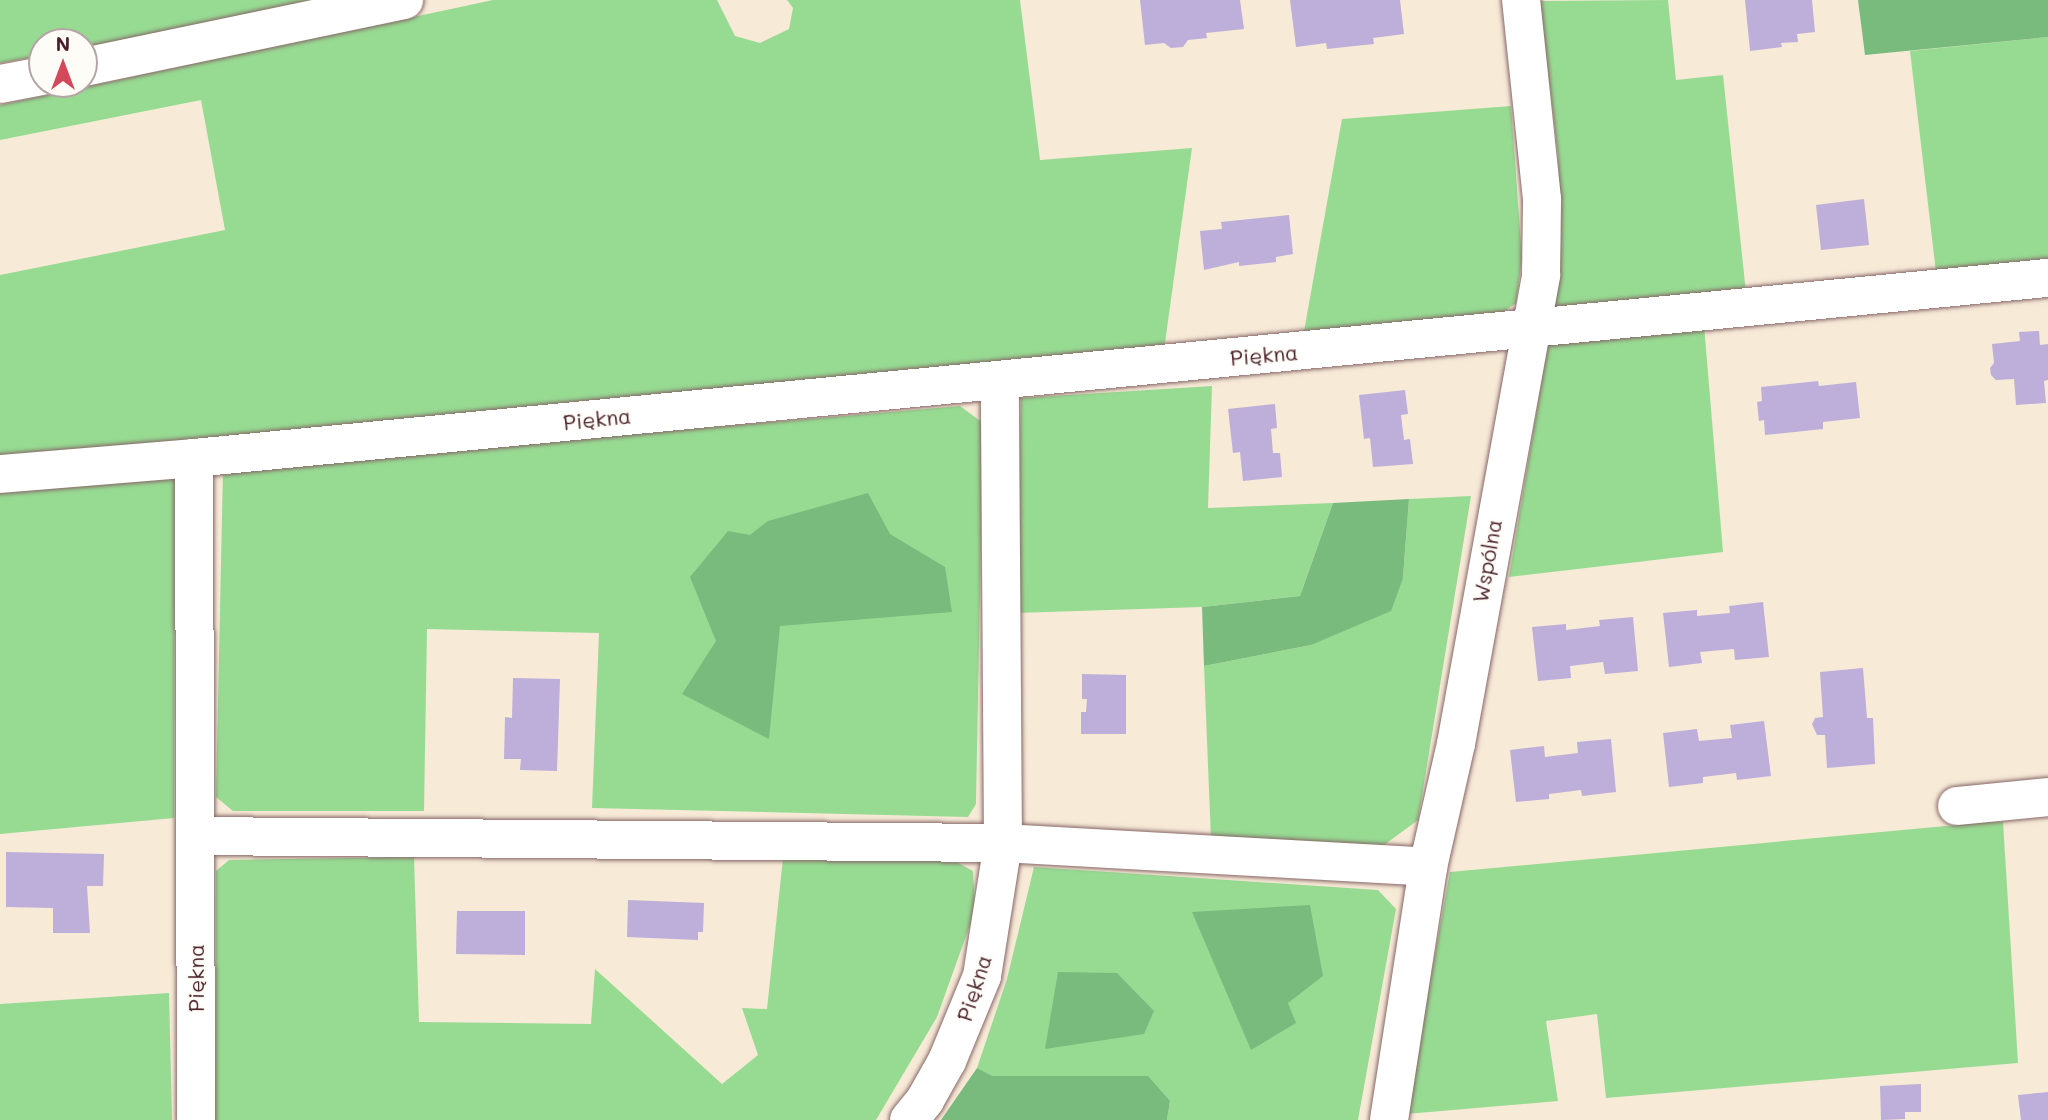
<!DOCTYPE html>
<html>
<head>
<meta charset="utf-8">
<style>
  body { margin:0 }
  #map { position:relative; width:2048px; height:1120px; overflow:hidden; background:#f7ead7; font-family:Mali,sans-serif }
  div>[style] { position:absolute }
  .green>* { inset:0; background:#97db93 }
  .forest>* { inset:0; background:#79bb7d }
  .building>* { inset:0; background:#beaeda }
  .roads { filter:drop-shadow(0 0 2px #876667) drop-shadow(0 0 2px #876667) }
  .minor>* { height:38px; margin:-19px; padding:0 19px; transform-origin:19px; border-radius:19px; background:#fff }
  span { translate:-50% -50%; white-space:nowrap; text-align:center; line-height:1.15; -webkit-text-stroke:5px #fdfcf7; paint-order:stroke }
  .street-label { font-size:21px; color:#4a1f2b }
  .north { position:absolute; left:28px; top:28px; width:70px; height:70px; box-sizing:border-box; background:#fdfcf7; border:2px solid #b5a4a5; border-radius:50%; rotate:0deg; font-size:19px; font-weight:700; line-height:28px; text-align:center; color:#4a1f2b }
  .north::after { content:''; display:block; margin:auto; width:24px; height:32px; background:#d1495b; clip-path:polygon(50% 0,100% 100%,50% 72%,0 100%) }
</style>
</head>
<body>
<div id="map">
  <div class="green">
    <div style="clip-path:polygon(0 0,343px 0,84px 49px,84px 42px,42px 42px,42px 56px,0 63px)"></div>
    <div style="clip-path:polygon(493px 0,717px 0,735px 36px,760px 43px,789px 29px,793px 8px,787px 0,1020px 0,1040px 160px,1192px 148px,1164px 350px,0 459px,0 275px,225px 230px,201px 100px,0 140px,0 105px)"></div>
    <div style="clip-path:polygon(1668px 0,1676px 80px,1723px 75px,1747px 302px,1552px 310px,1561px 243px,1558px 156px,1540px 1px)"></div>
    <div style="clip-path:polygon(2048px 37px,2048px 274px,1938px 289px,1910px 51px)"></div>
    <div style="clip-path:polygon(1511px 106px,1522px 258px,1516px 303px,1498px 316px,1303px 337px,1342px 119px)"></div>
    <div style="clip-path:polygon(1704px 325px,1723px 552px,1509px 577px,1549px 337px)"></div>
    <div style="clip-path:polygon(1212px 386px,1208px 508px,1333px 503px,1300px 596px,1202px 607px,1016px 613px,1021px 398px)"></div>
    <div style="clip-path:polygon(960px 406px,983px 423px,976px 804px,968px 817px,592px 808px,599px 633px,427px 629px,424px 811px,233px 811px,216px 797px,223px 469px)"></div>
    <div style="clip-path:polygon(175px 473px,174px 818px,0 834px,0 493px)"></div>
    <div style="clip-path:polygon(1471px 496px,1418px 820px,1384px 845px,1211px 839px,1204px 666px,1311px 645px,1403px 578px,1409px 499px)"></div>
    <div style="clip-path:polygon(1989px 822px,2003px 822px,2018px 1063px,1606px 1098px,1597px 1014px,1546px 1021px,1558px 1101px,1406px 1114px,1450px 872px)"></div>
    <div style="clip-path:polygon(414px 857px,419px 1022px,591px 1024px,595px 969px,722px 1084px,758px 1055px,742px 1008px,767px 1009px,783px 858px,953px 860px,973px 871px,975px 911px,937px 1017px,876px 1120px,215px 1120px,216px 871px,229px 860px)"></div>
    <div style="clip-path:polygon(1034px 867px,1378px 890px,1396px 909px,1358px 1120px,1167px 1120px,1170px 1101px,993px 1076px,977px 1068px,1007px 979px)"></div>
    <div style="clip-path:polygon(169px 993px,172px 1120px,0 1120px,0 1004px)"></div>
  </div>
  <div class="forest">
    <div style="clip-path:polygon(1858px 0,2048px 0,2048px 37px,1865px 55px)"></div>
    <div style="clip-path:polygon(868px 493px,890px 534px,945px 567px,952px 612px,780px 626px,769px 739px,682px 694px,716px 641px,690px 577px,728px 531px,750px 535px,768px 521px)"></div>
    <div style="clip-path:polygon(1409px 499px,1403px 578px,1391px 611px,1311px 645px,1204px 666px,1202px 607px,1300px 596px,1333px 503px)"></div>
    <div style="clip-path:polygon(1310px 905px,1323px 976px,1288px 1003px,1296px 1023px,1251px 1050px,1192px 912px)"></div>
    <div style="clip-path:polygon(1058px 972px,1117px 973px,1154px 1011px,1144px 1034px,1045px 1049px)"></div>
    <div style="clip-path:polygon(977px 1068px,993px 1076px,1148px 1076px,1170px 1101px,1167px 1120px,941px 1120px)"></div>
  </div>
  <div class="building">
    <div style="clip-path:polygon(1140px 0,1240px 0,1244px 29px,1206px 33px,1207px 38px,1188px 40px,1183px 47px,1171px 48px,1164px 43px,1145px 45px)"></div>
    <div style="clip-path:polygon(1290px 0,1400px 0,1404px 34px,1373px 38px,1374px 44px,1327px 49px,1326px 43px,1296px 47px)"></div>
    <div style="clip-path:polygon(1745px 0,1812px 0,1815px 32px,1797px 34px,1798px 42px,1781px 43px,1782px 47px,1750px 51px)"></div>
    <div style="clip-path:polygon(1864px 199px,1869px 245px,1821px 250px,1816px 205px)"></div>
    <div style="clip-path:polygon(1289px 215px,1293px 254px,1276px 257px,1276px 262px,1239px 266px,1239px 262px,1204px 270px,1200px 231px,1222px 229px,1221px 222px)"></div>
    <div style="clip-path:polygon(2039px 331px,2040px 345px,2048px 344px,2048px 380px,2044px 381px,2046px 403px,2016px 405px,2014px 379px,1996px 380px,1991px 375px,1990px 368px,1994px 363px,1992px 344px,2020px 341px,2019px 332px)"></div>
    <div style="clip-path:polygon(1818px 381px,1819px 386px,1856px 382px,1860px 418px,1823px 422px,1823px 429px,1765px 435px,1764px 420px,1759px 421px,1757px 402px,1762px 401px,1761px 387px)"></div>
    <div style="clip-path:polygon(1405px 390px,1408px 414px,1401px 415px,1404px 440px,1410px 439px,1413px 464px,1373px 467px,1370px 438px,1364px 439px,1359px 395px)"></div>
    <div style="clip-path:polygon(1275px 404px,1277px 428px,1271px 429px,1273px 453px,1280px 453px,1282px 477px,1243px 481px,1240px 452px,1233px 453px,1228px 409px)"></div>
    <div style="clip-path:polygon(1763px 602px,1769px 657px,1735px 660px,1734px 649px,1700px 652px,1702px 663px,1669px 667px,1663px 613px,1697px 610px,1697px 616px,1730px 613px,1729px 606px)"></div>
    <div style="clip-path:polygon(1633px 617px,1638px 671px,1605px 674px,1603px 662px,1570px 666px,1571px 678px,1538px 681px,1532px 627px,1566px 624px,1566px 630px,1600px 626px,1599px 620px)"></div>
    <div style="clip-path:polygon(1863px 668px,1867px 718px,1873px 718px,1875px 764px,1827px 768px,1825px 735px,1817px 735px,1812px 724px,1815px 718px,1823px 717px,1820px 672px)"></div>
    <div style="clip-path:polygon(1082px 674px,1126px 675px,1126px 734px,1081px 734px,1081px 712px,1086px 712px,1087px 699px,1082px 699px)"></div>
    <div style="clip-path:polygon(513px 678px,560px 679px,557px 771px,520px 770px,521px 759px,504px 759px,505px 717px,512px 718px)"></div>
    <div style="clip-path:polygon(1764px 721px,1771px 776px,1737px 780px,1736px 773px,1703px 777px,1703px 783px,1669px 787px,1663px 733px,1697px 729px,1699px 741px,1732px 738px,1730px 725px)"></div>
    <div style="clip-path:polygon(1611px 739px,1616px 792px,1582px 796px,1581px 790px,1549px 794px,1549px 799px,1516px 802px,1510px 750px,1544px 746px,1545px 757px,1578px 753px,1577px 742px)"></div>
    <div style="clip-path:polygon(6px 852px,104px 854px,103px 886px,87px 886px,90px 933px,53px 933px,53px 908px,6px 907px)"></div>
    <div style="clip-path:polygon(628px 900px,704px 903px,703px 932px,698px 932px,698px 940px,627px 937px)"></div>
    <div style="clip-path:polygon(457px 911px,525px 911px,525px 955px,456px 954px)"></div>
    <div style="clip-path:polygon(1921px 1084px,1921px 1112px,1905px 1112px,1905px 1119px,1881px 1120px,1880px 1086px)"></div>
    <div style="clip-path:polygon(2048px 1092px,2048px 1120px,2021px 1120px,2018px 1095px)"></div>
  </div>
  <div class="roads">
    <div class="minor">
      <div style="left:84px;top:67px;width:327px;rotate:-11.8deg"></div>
      <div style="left:0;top:84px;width:43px;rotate:-10.8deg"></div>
      <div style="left:194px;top:458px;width:662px;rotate:89.83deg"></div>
      <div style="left:0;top:474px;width:195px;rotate:-4.7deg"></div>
      <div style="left:194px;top:458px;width:1863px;rotate:-5.55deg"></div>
      <div style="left:1957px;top:806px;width:91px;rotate:-5.6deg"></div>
      <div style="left:195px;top:836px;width:808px;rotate:0.5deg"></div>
      <div style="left:1003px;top:843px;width:426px;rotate:3.2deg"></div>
      <div style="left:909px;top:1120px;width:26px;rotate:-51deg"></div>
      <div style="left:925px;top:1100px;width:45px;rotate:-60.6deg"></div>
      <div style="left:947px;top:1061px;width:92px;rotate:-67.6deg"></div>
      <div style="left:982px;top:976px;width:135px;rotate:-81deg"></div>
      <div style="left:1003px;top:843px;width:463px;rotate:-90.4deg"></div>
      <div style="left:1389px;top:1120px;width:256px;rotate:-81.2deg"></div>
      <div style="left:1428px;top:867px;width:126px;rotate:-77.2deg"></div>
      <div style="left:1456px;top:744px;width:477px;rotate:-79.7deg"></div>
      <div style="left:1541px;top:275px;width:76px;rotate:-89.2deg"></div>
      <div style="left:1542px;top:199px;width:200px;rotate:-96deg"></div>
    </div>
  </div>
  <div class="street-label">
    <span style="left:1264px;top:355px;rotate:-5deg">Piękna</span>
    <span style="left:597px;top:419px;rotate:-6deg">Piękna</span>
    <span style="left:1487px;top:561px;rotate:-80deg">Wspólna</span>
    <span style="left:196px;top:978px;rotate:-90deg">Piękna</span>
    <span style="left:974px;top:988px;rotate:-72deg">Piękna</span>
  </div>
  <div class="north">N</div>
</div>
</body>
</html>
